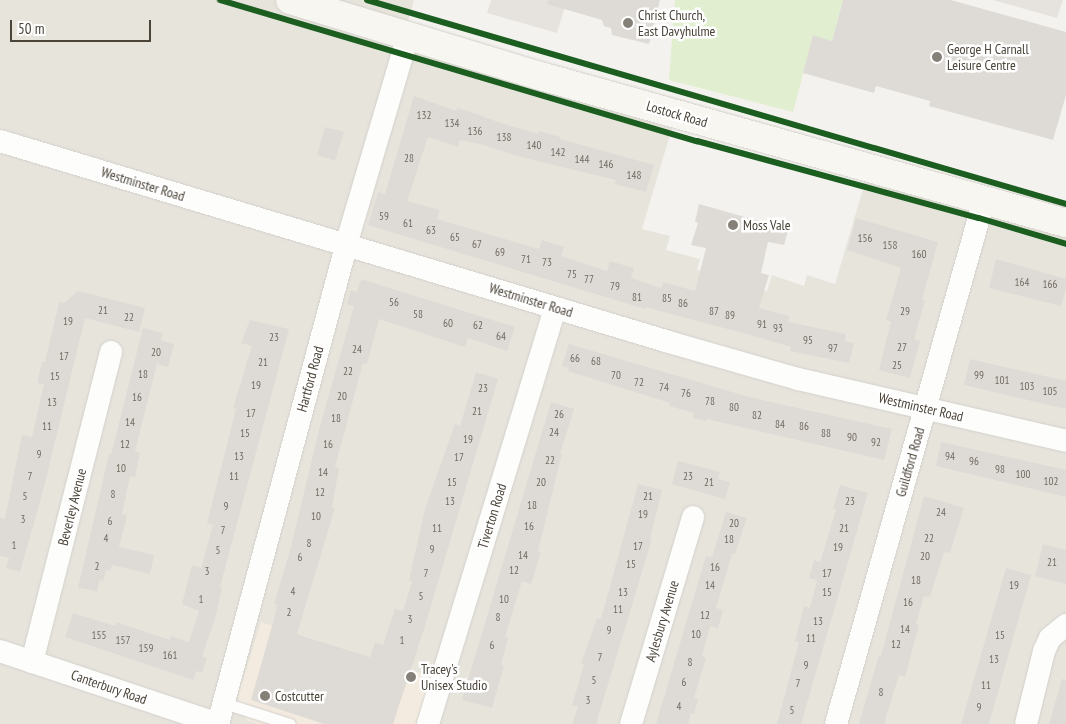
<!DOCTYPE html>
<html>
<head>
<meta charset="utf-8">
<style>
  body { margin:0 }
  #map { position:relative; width:1066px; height:724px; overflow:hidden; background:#f4f2ee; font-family:"PT Sans Narrow",sans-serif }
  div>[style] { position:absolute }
  .residential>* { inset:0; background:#e7e4dc }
  .commercial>* { inset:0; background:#f3ebdf }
  .green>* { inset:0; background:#e1eecf }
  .parking>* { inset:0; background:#e6e3df }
  .building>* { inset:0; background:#dedbd6 }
  .roads { filter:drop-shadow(0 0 1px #d2d0cb) drop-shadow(0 0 1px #d2d0cb) }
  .lane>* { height:11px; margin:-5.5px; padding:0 5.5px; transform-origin:5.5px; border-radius:5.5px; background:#fdfdfc }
  .street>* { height:22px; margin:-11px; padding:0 11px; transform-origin:11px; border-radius:11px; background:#fdfdfc }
  .secondary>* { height:28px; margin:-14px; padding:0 14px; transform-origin:14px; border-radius:14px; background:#f7f6f1 }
  .cycleway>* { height:6px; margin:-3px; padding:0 3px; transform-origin:3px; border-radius:3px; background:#1b5e20 }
  .dots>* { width:14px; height:14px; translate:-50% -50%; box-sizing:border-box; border:2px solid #fff; border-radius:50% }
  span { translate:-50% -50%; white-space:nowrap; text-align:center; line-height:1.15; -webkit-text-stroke:5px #fff; paint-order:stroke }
  .number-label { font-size:11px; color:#706a61 }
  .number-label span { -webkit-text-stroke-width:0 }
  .poi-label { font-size:14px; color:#4b4439 }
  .left { translate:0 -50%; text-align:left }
  .street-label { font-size:14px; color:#4b4439 }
  .scale { position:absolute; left:10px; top:20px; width:141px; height:22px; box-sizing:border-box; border:2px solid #4b4439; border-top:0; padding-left:6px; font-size:15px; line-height:18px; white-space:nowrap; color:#4b4439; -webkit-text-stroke:4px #fff; paint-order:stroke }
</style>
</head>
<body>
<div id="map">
  <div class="residential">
    <div style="clip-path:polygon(0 0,414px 0,401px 47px,672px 128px,642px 229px,670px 236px,666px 250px,700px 259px,697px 270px,743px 282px,742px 286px,767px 291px,772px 275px,804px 286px,807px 275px,835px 284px,865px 182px,1066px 238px,1066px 724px,421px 724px,247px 720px,259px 724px,0 724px)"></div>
  </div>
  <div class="commercial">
    <div style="clip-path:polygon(261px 622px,436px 678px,421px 724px,259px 724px,247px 720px,238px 709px,239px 693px)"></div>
  </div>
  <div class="green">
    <div style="clip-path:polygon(675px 0,843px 0,832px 41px,813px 36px,793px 112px,669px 80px)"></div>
  </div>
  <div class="parking">
    <div style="clip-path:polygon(491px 0,567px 0,557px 33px,487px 13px)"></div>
    <div style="clip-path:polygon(993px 0,1063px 0,1057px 18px)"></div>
  </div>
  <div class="building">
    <div style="clip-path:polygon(548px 0,660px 0,649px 44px,612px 35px,611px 28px,604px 26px,602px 20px,547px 4px)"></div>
    <div style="clip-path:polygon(843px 0,951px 0,1066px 32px,1066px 95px,1053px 140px,929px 106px,930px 101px,876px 86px,874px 93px,803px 73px,813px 35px,832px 41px)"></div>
    <div style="clip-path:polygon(414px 96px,456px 111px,457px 108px,468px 111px,498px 122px,538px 134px,539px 131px,560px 137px,560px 139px,654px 165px,646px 192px,615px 184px,616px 180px,517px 156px,484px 145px,460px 140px,458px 147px,428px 137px,407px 201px,440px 210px,437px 219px,539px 249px,542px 240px,564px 247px,561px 256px,607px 271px,610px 261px,634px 268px,631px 278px,661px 288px,663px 282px,695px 291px,706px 248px,691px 245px,698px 223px,695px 222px,699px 204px,773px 225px,774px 223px,789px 227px,784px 245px,768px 242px,761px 273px,769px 275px,759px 308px,789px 316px,788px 322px,846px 334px,845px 341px,854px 343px,849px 363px,790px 351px,791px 347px,750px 335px,645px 307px,645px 309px,368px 225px,378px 192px,385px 194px)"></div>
    <div style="clip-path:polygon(325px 127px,344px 132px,335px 161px,317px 155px)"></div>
    <div style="clip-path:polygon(856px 218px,938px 242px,922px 300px,925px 301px,914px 339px,920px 341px,910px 378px,879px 370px,891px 322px,886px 320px,901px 268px,847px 250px)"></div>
    <div style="clip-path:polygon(996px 259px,1066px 279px,1066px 289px,1061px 306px,989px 288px)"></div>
    <div style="clip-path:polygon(361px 279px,515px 327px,507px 351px,468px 338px,465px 347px,379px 319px,367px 364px,363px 363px,335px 467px,339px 468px,332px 507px,335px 508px,297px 634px,370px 657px,375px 642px,383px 645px,395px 609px,403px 611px,412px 582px,409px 580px,425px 509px,455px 424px,460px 426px,476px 372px,498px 379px,425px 626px,393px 724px,324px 724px,251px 700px,274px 619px,277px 605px,274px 604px,291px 547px,319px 430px,354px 306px,347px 304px,351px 290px,357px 292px)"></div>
    <div style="clip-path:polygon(78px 291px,145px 308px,139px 332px,85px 318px,44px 487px,20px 572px,6px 568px,9px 558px,0 556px,0 518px,5px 519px,22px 435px,32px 437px,44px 384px,37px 383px,42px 362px,45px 362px,59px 302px,64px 303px)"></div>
    <div style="clip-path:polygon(250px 320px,289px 329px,220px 587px,222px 588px,215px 619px,202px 656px,207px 658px,202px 673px,196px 671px,193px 680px,65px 637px,73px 613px,115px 626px,116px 622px,170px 640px,171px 636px,189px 642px,199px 611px,182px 604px,192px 565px,201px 568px,213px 525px,207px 523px,236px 409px,233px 408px,252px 346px,241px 343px)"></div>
    <div style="clip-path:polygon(143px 328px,163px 333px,161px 340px,174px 344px,168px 367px,157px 364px,135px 451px,140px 453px,135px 477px,130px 476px,122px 514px,127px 516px,119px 547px,154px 555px,150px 574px,112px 565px,110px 571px,106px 570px,103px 581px,100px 580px,97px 591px,78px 588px,109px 454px,111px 455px)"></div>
    <div style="clip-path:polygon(569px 344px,749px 397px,892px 429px,884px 460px,707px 419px,706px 421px,693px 418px,694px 413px,669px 406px,670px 403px,568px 371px,569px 368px,562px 366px)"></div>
    <div style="clip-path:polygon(970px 359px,1066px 381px,1066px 409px,964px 385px)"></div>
    <div style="clip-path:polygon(551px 402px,574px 409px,560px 454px,562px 454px,538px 551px,541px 552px,531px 584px,522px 581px,505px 637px,508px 638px,501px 665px,504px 666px,492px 708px,462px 700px)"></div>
    <div style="clip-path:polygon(941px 442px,1066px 470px,1066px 497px,936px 466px)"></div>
    <div style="clip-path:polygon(678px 461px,720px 472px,718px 479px,730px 482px,725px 499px,672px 484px)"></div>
    <div style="clip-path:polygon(638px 484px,662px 490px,650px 539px,652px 539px,596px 724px,572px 724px,578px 707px,572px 705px,584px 665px,581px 664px,597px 618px,601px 619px)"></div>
    <div style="clip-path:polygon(840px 485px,868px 493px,801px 724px,777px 724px,799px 642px,795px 641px,804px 606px,810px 608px,817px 580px,809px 578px,814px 560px,820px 562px,836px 510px,833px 508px)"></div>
    <div style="clip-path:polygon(924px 496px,964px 508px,950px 553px,944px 552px,930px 597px,924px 596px,916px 624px,919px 625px,905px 677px,899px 675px,884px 724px,859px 724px,879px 655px,881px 656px)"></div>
    <div style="clip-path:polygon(726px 512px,747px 518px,735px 554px,732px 554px,716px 608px,723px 610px,718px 628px,710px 626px,702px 656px,706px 658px,694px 698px,698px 699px,694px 714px,691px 713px,688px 724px,656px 724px,706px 556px,712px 557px)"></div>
    <div style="clip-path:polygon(1043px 544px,1066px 550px,1066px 584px,1035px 576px)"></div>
    <div style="clip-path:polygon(1006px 568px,1031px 575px,989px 724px,961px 724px)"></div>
    <div style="clip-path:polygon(1062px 679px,1066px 680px,1066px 724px,1049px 724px)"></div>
  </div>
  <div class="roads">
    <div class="lane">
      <div style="left:224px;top:703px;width:69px;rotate:17.7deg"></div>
    </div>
    <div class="street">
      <div style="left:0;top:141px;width:699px;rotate:16.72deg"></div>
      <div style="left:669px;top:342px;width:134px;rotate:16deg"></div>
      <div style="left:798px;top:379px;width:275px;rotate:13deg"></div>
      <div style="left:0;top:651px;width:230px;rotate:18.5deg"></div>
      <div style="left:32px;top:662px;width:320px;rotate:-75.7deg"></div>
      <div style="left:218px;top:724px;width:496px;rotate:-75deg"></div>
      <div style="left:346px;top:245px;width:218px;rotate:-73.5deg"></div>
      <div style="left:428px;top:724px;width:435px;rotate:-73deg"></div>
      <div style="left:631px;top:724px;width:216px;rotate:-73.3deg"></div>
      <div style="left:836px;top:724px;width:544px;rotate:-74.23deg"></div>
      <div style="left:1026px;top:724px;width:75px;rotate:-76.1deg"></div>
      <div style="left:1044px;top:651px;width:14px;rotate:-65deg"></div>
      <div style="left:1050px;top:638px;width:21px;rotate:-39deg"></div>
    </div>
    <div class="secondary">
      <div style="left:290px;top:0;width:265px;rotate:16.9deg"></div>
      <div style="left:544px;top:77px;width:542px;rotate:15.63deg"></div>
    </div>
  </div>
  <div class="cycleway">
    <div style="left:220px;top:0;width:497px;rotate:16.5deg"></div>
    <div style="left:697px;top:141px;width:292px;rotate:15.3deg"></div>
    <div style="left:979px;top:218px;width:91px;rotate:16.6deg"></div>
    <div style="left:367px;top:0;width:728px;rotate:16.27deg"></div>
  </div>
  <div class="dots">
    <div style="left:628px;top:23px;background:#868178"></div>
    <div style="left:937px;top:57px;background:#868178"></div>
    <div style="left:733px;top:225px;background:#868178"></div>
    <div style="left:411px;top:677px;background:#868178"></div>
    <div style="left:265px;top:696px;background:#868178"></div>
  </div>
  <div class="number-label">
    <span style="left:424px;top:115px">132</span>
    <span style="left:452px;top:123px">134</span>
    <span style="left:475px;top:131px">136</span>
    <span style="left:504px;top:137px">138</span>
    <span style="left:534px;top:145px">140</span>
    <span style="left:558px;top:152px">142</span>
    <span style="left:409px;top:158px">28</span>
    <span style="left:582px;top:159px">144</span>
    <span style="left:606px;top:164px">146</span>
    <span style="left:634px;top:175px">148</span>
    <span style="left:384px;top:216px">59</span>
    <span style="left:408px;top:223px">61</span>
    <span style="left:431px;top:230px">63</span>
    <span style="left:455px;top:237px">65</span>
    <span style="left:865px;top:238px">156</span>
    <span style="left:477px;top:244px">67</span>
    <span style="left:890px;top:245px">158</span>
    <span style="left:500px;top:252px">69</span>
    <span style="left:919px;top:254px">160</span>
    <span style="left:526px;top:259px">71</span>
    <span style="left:547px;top:262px">73</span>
    <span style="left:572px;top:274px">75</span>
    <span style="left:589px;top:279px">77</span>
    <span style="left:1022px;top:282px">164</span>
    <span style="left:1050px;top:284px">166</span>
    <span style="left:615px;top:286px">79</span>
    <span style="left:637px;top:297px">81</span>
    <span style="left:667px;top:298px">85</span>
    <span style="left:394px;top:302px">56</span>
    <span style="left:683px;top:303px">86</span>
    <span style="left:103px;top:310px">21</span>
    <span style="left:714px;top:311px">87</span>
    <span style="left:905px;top:311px">29</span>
    <span style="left:418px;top:314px">58</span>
    <span style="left:730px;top:315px">89</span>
    <span style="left:129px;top:317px">22</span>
    <span style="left:68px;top:321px">19</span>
    <span style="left:448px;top:323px">60</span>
    <span style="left:762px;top:324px">91</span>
    <span style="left:478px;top:325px">62</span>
    <span style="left:778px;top:328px">93</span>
    <span style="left:501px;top:336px">64</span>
    <span style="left:274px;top:337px">23</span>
    <span style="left:808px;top:340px">95</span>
    <span style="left:902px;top:347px">27</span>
    <span style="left:833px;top:348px">97</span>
    <span style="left:357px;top:349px">24</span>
    <span style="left:156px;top:352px">20</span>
    <span style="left:64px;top:356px">17</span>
    <span style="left:575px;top:358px">66</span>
    <span style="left:596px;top:361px">68</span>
    <span style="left:263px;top:362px">21</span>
    <span style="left:897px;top:365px">25</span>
    <span style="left:348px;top:371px">22</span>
    <span style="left:143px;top:374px">18</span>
    <span style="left:616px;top:375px">70</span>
    <span style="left:979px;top:375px">99</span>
    <span style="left:55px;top:376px">15</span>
    <span style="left:1002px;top:380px">101</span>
    <span style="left:639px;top:382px">72</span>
    <span style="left:256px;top:385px">19</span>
    <span style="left:1027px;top:386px">103</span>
    <span style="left:664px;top:387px">74</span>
    <span style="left:483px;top:388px">23</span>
    <span style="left:1050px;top:391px">105</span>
    <span style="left:686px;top:393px">76</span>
    <span style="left:342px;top:396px">20</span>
    <span style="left:137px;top:397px">16</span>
    <span style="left:710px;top:401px">78</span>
    <span style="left:52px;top:402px">13</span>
    <span style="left:734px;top:407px">80</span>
    <span style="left:477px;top:411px">21</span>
    <span style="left:251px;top:413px">17</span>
    <span style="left:559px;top:414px">26</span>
    <span style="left:757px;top:415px">82</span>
    <span style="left:336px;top:418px">18</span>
    <span style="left:130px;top:422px">14</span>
    <span style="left:780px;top:424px">84</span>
    <span style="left:47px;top:426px">11</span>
    <span style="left:804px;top:426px">86</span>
    <span style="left:554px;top:432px">24</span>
    <span style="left:245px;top:433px">15</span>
    <span style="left:826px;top:433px">88</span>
    <span style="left:852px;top:437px">90</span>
    <span style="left:468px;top:439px">19</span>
    <span style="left:876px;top:442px">92</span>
    <span style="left:125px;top:444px">12</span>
    <span style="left:328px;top:444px">16</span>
    <span style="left:39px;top:454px">9</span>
    <span style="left:239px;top:456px">13</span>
    <span style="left:950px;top:456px">94</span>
    <span style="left:459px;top:457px">17</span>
    <span style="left:550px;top:460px">22</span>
    <span style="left:974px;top:461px">96</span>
    <span style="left:121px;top:468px">10</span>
    <span style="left:1000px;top:469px">98</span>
    <span style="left:323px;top:472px">14</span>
    <span style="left:1023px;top:474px">100</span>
    <span style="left:30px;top:476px">7</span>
    <span style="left:234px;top:476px">11</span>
    <span style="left:688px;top:476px">23</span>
    <span style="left:1051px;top:481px">102</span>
    <span style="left:452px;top:482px">15</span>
    <span style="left:541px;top:482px">20</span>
    <span style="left:709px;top:482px">21</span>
    <span style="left:320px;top:492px">12</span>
    <span style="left:113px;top:494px">8</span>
    <span style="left:25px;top:496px">5</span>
    <span style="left:648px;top:496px">21</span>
    <span style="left:450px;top:501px">13</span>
    <span style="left:850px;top:501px">23</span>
    <span style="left:532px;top:505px">18</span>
    <span style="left:226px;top:506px">9</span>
    <span style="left:941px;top:512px">24</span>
    <span style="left:643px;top:514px">19</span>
    <span style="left:316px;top:516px">10</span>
    <span style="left:23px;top:519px">3</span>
    <span style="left:110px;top:521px">6</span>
    <span style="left:734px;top:523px">20</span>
    <span style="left:529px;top:526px">16</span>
    <span style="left:437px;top:528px">11</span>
    <span style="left:844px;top:528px">21</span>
    <span style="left:223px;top:530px">7</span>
    <span style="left:106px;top:538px">4</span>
    <span style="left:929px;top:538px">22</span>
    <span style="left:729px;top:539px">18</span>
    <span style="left:309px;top:543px">8</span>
    <span style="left:14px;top:545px">1</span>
    <span style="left:638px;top:546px">17</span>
    <span style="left:838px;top:547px">19</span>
    <span style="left:432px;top:549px">9</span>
    <span style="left:218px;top:550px">5</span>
    <span style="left:523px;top:555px">14</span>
    <span style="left:925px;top:556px">20</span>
    <span style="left:300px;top:557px">6</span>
    <span style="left:1052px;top:562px">21</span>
    <span style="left:631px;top:564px">15</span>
    <span style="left:97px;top:566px">2</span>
    <span style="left:715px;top:567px">16</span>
    <span style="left:514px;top:570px">12</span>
    <span style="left:207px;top:571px">3</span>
    <span style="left:426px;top:573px">7</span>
    <span style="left:827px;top:573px">17</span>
    <span style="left:916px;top:580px">18</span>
    <span style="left:710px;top:585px">14</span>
    <span style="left:1014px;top:585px">19</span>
    <span style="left:293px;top:591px">4</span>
    <span style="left:623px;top:592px">13</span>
    <span style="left:827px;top:592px">15</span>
    <span style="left:421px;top:596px">5</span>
    <span style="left:201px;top:599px">1</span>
    <span style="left:504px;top:599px">10</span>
    <span style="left:908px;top:602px">16</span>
    <span style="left:618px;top:609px">11</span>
    <span style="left:289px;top:612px">2</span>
    <span style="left:705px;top:615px">12</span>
    <span style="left:498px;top:617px">8</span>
    <span style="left:410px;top:619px">3</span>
    <span style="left:818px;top:621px">13</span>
    <span style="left:905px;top:629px">14</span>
    <span style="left:609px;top:630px">9</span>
    <span style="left:696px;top:634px">10</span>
    <span style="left:99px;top:635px">155</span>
    <span style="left:1000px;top:635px">15</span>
    <span style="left:811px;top:638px">11</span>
    <span style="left:123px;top:640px">157</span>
    <span style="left:402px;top:640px">1</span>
    <span style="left:896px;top:644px">12</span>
    <span style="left:492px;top:645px">6</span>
    <span style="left:146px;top:648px">159</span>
    <span style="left:170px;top:655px">161</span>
    <span style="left:600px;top:657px">7</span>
    <span style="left:994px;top:659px">13</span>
    <span style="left:690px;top:662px">8</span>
    <span style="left:806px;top:665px">9</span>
    <span style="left:594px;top:680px">5</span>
    <span style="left:684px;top:682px">6</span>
    <span style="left:798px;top:683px">7</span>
    <span style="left:986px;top:685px">11</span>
    <span style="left:881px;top:692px">8</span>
    <span style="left:588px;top:700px">3</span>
    <span style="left:679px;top:706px">4</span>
    <span style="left:979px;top:707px">9</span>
    <span style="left:792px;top:710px">5</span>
  </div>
  <div class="poi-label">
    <span class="left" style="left:638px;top:23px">Christ Church,<br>East Davyhulme</span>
    <span class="left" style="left:947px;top:57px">George H Carnall<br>Leisure Centre</span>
    <span class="left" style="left:743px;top:225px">Moss Vale</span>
    <span class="left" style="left:421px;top:677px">Tracey's<br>Unisex Studio</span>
    <span class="left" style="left:275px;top:696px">Costcutter</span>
  </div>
  <div class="street-label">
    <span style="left:677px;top:114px;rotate:16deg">Lostock Road</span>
    <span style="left:143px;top:184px;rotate:17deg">Westminster Road</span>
    <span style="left:531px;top:300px;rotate:17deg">Westminster Road</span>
    <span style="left:310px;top:379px;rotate:-75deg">Hartford Road</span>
    <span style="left:921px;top:407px;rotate:13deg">Westminster Road</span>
    <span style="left:910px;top:462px;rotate:-74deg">Guildford Road</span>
    <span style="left:72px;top:507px;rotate:-76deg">Beverley Avenue</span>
    <span style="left:492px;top:516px;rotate:-73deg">Tiverton Road</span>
    <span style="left:662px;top:621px;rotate:-73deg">Aylesbury Avenue</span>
    <span style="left:109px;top:687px;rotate:19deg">Canterbury Road</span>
  </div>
  <div class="scale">50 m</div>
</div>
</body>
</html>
